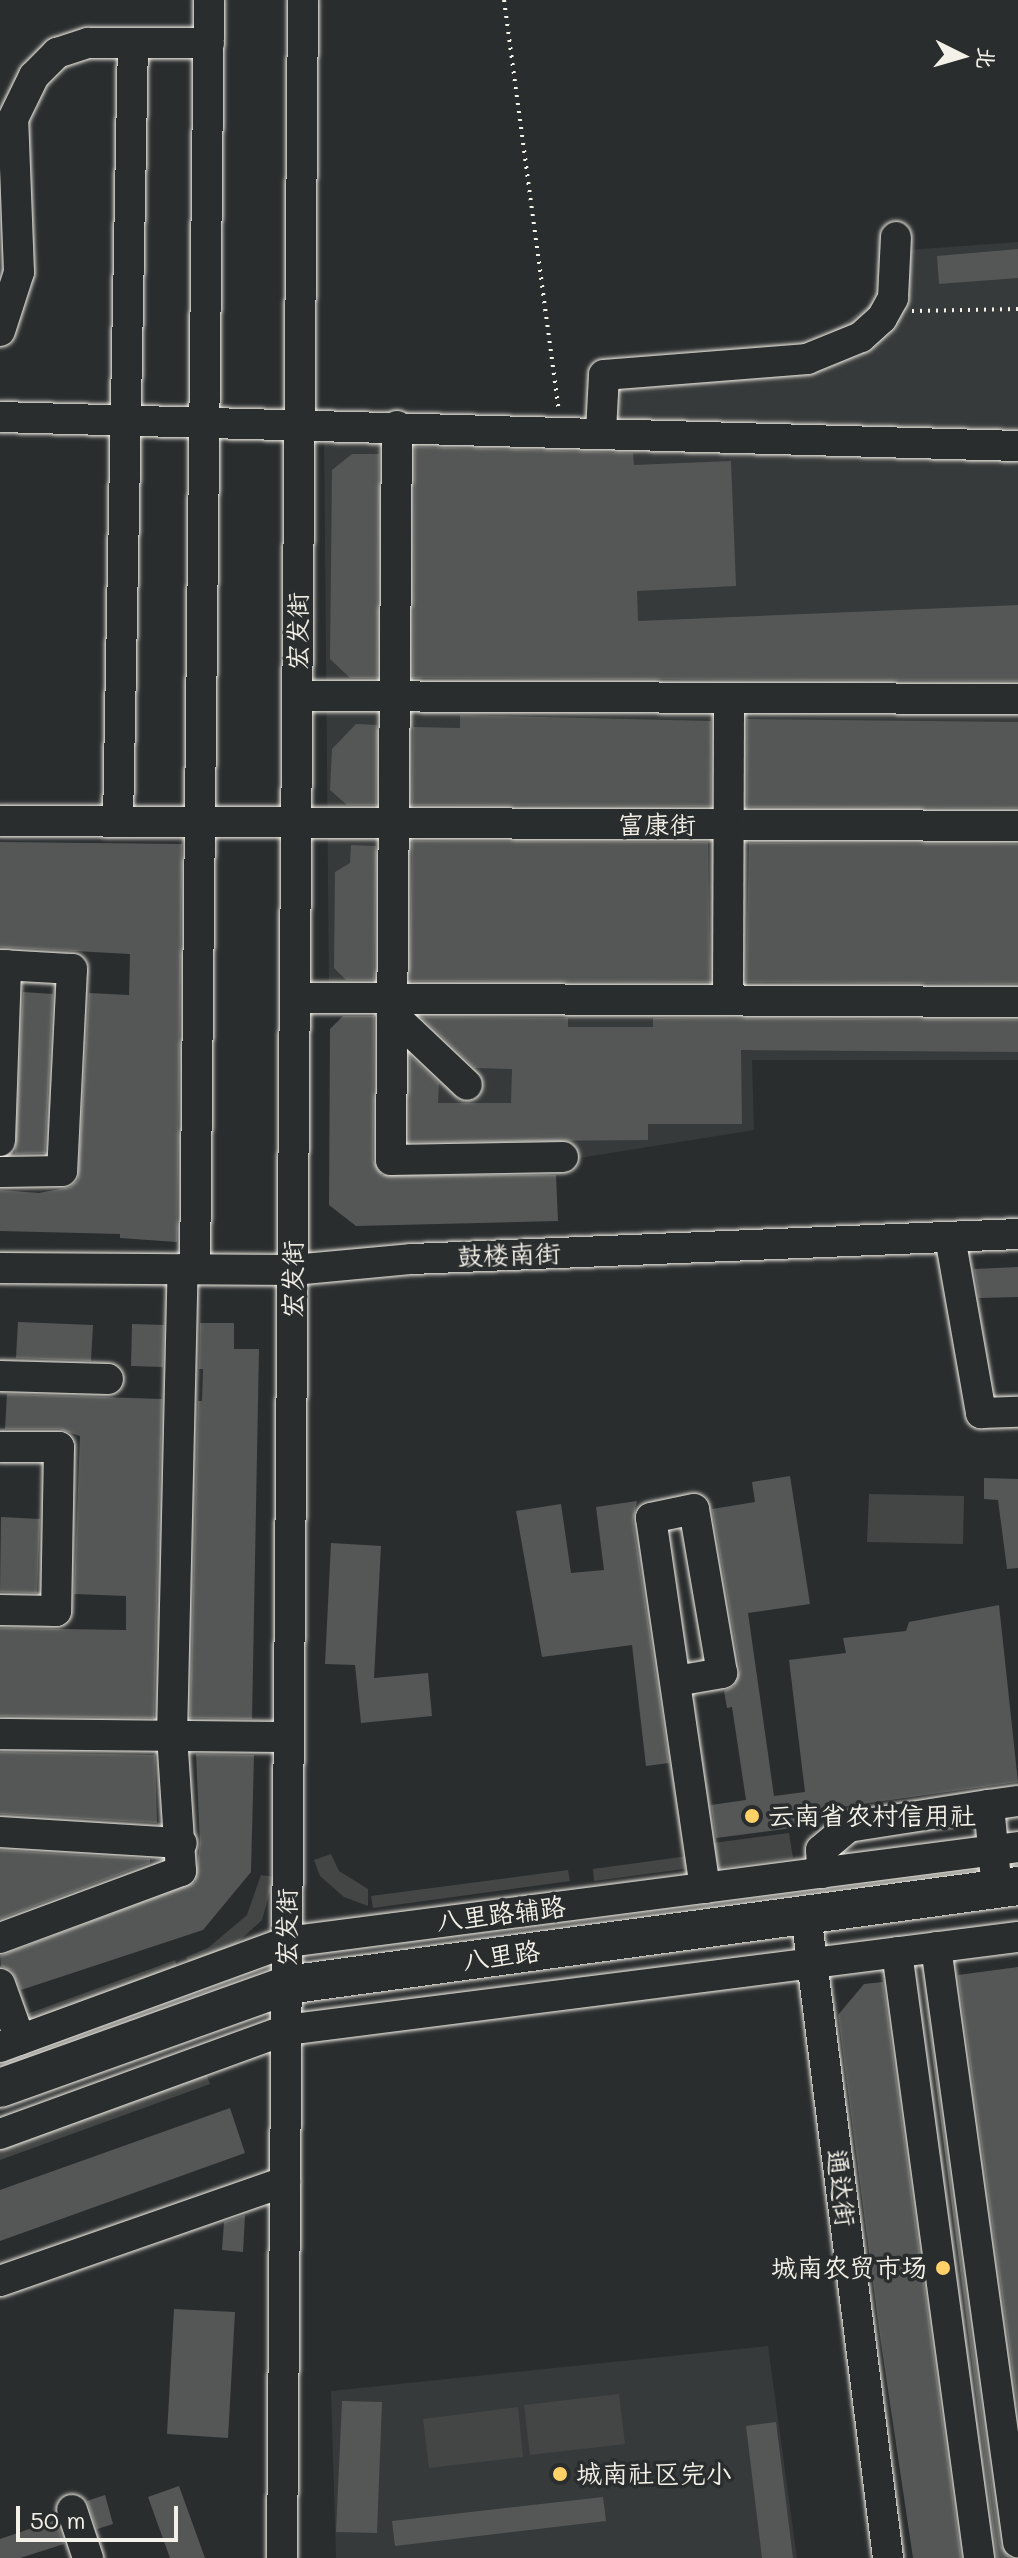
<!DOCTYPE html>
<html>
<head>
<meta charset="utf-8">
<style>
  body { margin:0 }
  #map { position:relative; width:1018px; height:2558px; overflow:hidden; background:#2a2d2e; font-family:Mali,"LXGW WenKai TC",sans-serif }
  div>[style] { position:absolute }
  .built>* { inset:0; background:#373a3a }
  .green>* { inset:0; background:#444645 }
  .building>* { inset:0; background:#555756 }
  .path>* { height:4px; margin-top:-2px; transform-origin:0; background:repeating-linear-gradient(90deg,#f4f1e8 0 2px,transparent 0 8px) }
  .roads { filter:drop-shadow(0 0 2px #f4f1e8) drop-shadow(0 0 2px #f4f1e8) }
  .minor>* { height:30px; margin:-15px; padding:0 15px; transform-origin:15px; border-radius:15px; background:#2a2d2e }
  .major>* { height:38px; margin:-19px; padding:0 19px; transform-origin:19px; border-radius:19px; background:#2a2d2e }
  .dots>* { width:22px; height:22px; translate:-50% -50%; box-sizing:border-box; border:4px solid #2a2d2e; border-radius:50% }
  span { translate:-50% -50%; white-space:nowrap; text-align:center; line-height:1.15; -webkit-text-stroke:7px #2a2d2e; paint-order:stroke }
  .street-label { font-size:26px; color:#f4f1e8 }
  .poi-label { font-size:26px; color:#f4f1e8 }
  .left { translate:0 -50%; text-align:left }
  .right { translate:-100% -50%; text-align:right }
  .north { position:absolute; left:922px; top:16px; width:80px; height:80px; -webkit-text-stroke:6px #2a2d2e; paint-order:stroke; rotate:95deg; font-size:22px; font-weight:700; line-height:32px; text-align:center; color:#f4f1e8 }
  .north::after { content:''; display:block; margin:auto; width:28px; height:36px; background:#f4f1e8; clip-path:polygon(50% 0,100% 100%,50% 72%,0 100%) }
  .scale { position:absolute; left:16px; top:2506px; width:162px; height:36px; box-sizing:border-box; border:4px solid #f4f1e8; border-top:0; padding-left:10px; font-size:24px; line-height:28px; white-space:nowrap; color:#f4f1e8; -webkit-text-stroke:6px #2a2d2e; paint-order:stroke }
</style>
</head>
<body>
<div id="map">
  <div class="built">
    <div style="clip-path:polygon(1018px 242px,1018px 1060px,752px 1060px,754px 1130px,567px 1160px,383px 1163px,384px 995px,329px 991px,324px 430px,596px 436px,599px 370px,773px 354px,825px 336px,877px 299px,881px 252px)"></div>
    <div style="clip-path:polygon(768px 2346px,797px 2558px,336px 2558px,331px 2391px)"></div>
  </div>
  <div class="green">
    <div style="clip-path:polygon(869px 1494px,964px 1496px,963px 1544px,867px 1542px)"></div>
    <div style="clip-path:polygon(789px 1833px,793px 1858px,717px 1868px,713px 1843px)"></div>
    <div style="clip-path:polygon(331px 1854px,339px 1871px,368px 1889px,368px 1906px,344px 1897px,320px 1876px,314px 1860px)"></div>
    <div style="clip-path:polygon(688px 1856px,690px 1868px,594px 1881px,593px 1869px)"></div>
    <div style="clip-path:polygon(568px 1870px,570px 1881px,373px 1908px,371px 1896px)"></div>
    <div style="clip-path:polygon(261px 1875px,274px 1877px,262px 1920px,227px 1952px,190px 1966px,186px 1957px,208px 1948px,247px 1915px)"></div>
    <div style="clip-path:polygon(175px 1960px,179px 1974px,18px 2033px,13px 2019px)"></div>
    <div style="clip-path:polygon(205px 2070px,210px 2084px,0 2160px,0 2145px)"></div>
    <div style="clip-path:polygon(619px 2394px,625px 2444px,530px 2455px,524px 2405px)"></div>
    <div style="clip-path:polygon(518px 2407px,523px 2457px,429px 2468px,423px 2419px)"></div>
  </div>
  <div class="building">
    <div style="clip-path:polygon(1018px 249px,1018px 278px,939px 284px,937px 256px)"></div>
    <div style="clip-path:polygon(415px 447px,633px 453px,634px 465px,731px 461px,736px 586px,637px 591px,638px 621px,1018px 605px,1018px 681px,413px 678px)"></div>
    <div style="clip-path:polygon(352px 454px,379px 454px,377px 678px,350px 678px,330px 659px,332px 470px)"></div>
    <div style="clip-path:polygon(460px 715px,711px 721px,711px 806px,412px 805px,413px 727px,460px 728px)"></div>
    <div style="clip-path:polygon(747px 719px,1018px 722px,1018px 808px,747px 807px)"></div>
    <div style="clip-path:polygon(356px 724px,377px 725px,376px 805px,347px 805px,330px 790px,332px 749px)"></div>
    <div style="clip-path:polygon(412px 841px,708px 842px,710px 982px,410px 981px)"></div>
    <div style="clip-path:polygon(0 842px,182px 844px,177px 1242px,120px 1238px,120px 1234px,0 1231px,0 1190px,39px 1193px,70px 1187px,78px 1180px,89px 993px,129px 995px,130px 954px,0 947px)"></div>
    <div style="clip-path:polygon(749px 843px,1018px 844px,1018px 984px,746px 982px)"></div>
    <div style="clip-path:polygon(351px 845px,376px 846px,374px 980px,346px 980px,334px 968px,335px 872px,350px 863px)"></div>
    <div style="clip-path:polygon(23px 992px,53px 994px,45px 1153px,15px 1154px)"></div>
    <div style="clip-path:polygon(343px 1016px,374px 1016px,373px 1160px,382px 1175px,556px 1175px,558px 1221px,356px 1226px,329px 1205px,330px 1029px)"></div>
    <div style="clip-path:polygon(421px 1017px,568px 1018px,568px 1027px,653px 1027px,653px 1018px,1018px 1020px,1018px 1052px,741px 1050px,742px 1124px,648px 1124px,648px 1140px,409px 1142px,410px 1056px,439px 1083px,438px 1103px,511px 1103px,512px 1069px,475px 1068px)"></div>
    <div style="clip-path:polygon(1018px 1267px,1018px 1297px,979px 1298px,974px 1269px)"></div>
    <div style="clip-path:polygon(18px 1322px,93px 1325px,91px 1361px,16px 1358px)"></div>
    <div style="clip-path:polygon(200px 1323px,234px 1323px,234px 1349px,259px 1349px,252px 1719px,190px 1718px,198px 1401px,202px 1401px,203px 1369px,199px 1369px)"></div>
    <div style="clip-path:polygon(132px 1324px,164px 1325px,163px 1367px,131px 1366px)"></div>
    <div style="clip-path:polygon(7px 1394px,162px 1399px,154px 1718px,0 1716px,0 1628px,126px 1630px,126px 1596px,74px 1594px,80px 1436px,59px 1429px,5px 1429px)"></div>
    <div style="clip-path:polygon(790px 1476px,810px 1604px,748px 1613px,774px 1796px,805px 1792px,789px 1660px,846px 1653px,843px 1638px,906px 1631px,909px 1622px,999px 1605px,1018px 1782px,798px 1813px,799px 1827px,716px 1838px,711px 1805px,746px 1800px,732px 1707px,727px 1708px,724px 1691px,734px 1686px,740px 1670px,712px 1509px,755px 1502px,752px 1482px)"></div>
    <div style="clip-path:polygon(984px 1478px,1018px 1479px,1018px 1568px,1007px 1569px,998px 1500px,984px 1499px)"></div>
    <div style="clip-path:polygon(637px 1501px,633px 1521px,669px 1763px,646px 1766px,632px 1645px,542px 1657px,516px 1511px,561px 1504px,571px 1573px,604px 1570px,596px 1507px)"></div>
    <div style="clip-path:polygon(1px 1517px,40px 1519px,37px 1593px,0 1592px)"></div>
    <div style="clip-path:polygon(331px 1543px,381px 1546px,374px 1678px,428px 1673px,432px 1716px,361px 1723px,355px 1665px,325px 1664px)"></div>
    <div style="clip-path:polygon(0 1752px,155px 1755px,157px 1823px,0 1814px)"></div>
    <div style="clip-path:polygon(196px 1754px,254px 1755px,251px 1872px,203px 1930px,21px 1990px,12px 1971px,1px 1966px,0 1956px,195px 1882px,200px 1843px)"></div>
    <div style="clip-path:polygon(0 1850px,150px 1859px,150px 1863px,0 1919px)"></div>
    <div style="clip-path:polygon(1018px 1967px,1018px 2410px,958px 1975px)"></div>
    <div style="clip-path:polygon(883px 1982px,961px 2558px,913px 2558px,880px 2336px,838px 2015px,864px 1984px)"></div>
    <div style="clip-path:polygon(924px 1990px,1000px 2544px,1010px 2558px,997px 2558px)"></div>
    <div style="clip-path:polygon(230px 2108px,245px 2153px,0 2241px,0 2190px)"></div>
    <div style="clip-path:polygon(245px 2215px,243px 2252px,222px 2250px,224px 2222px)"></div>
    <div style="clip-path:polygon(174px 2309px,235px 2312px,228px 2438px,167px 2434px)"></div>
    <div style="clip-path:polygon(342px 2401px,382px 2402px,377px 2533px,336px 2532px)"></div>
    <div style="clip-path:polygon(776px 2422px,793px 2558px,762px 2558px,746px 2426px)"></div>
    <div style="clip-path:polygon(179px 2486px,205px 2558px,170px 2558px,148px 2497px)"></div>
    <div style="clip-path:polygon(105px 2495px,113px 2524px,97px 2529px,87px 2501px)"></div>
    <div style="clip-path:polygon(603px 2497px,606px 2521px,395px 2546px,392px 2521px)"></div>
    <div style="clip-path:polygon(56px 2520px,64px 2544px,20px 2558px,0 2558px,0 2539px)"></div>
  </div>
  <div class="path">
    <div style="left:504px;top:0;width:414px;rotate:82.4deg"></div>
    <div style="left:912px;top:311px;width:106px;rotate:-1.1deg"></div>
  </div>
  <div class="roads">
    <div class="minor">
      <div style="left:0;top:331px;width:62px;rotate:-72.1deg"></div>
      <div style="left:19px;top:272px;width:153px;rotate:-92.2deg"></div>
      <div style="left:13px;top:119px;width:48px;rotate:-64deg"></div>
      <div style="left:34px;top:76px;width:33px;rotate:-45deg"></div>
      <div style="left:57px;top:53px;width:33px;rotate:-18deg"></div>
      <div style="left:88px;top:43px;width:121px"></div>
      <div style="left:0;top:417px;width:1018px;rotate:1.63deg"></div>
      <div style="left:397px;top:426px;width:734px;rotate:90.47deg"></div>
      <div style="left:391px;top:1160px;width:172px;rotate:-1deg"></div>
      <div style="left:601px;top:431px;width:56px;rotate:-86.9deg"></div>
      <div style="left:604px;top:375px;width:204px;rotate:-4.5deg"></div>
      <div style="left:807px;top:359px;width:58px;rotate:-22.2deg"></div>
      <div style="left:861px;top:337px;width:28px;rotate:-42deg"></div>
      <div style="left:882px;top:318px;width:23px;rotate:-61deg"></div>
      <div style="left:893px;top:298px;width:61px;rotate:-87.2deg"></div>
      <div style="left:297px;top:696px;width:721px;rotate:0.24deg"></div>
      <div style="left:0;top:821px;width:1018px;rotate:0.28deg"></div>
      <div style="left:118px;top:822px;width:779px;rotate:-88.9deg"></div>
      <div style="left:0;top:965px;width:72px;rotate:3.2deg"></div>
      <div style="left:72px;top:969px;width:202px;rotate:92.8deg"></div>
      <div style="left:62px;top:1171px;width:62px;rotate:179.1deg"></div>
      <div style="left:295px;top:998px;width:723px;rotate:0.32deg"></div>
      <div style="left:728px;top:1000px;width:302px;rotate:-89.8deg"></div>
      <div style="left:392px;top:1014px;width:103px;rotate:43.4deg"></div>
      <div style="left:0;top:1141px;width:176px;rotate:-88deg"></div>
      <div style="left:950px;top:1237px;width:179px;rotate:80deg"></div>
      <div style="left:981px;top:1413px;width:37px;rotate:-2deg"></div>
      <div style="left:0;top:1268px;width:293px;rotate:0.4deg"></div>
      <div style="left:293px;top:1270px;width:120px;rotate:-5.3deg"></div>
      <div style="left:412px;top:1259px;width:607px;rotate:-2.36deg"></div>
      <div style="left:195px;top:1269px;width:1269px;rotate:-89.37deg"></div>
      <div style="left:0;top:1376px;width:108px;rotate:1.6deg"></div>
      <div style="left:0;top:1447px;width:59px"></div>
      <div style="left:59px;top:1447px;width:164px;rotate:91deg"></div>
      <div style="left:56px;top:1611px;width:56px;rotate:-179deg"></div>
      <div style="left:676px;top:1681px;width:47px;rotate:-9.9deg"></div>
      <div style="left:722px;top:1673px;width:166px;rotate:-99.7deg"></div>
      <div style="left:694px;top:1509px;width:44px;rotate:168.2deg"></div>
      <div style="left:651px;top:1518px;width:374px;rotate:81.7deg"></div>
      <div style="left:0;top:1734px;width:289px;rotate:0.6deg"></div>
      <div style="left:989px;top:1805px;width:29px;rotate:-8deg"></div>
      <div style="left:0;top:1832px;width:182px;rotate:3.5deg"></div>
      <div style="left:822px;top:1873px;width:23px;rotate:-92deg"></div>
      <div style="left:821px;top:1850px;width:35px;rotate:-40deg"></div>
      <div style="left:848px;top:1827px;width:143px;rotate:-8.9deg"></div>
      <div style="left:989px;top:1805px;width:65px;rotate:84.7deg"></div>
      <div style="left:806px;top:1914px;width:649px;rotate:82.74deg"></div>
      <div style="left:0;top:1938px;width:193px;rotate:-20.3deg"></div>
      <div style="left:181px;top:1871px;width:134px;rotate:-93.8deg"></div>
      <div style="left:172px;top:1737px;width:468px;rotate:-88.7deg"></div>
      <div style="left:936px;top:1947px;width:601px;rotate:82.15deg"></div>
      <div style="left:897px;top:1952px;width:612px;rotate:82.29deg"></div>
      <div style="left:0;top:1984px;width:59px;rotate:70.3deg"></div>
      <div style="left:0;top:2047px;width:306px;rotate:-20.1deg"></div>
      <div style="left:287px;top:1942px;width:737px;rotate:-7.4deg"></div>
      <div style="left:0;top:2134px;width:304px;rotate:-20deg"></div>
      <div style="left:286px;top:2030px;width:738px;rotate:-7.24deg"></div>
      <div style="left:0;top:2281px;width:302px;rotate:-19.2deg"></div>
      <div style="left:72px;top:2510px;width:51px;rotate:71.6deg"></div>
      <div style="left:282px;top:2558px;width:2558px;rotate:-89.53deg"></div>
    </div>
    <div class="major">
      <div style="left:0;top:2088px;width:305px;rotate:-19.7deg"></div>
      <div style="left:287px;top:1985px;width:738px;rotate:-7.71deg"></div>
    </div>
  </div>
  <div class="dots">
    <div style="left:752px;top:1816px;background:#ffd166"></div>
    <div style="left:943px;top:2268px;background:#ffd166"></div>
    <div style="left:560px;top:2474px;background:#ffd166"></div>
  </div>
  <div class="street-label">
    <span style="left:298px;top:631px;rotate:-90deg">宏发街</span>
    <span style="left:657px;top:825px">富康街</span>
    <span style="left:509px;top:1255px;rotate:-2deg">鼓楼南街</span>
    <span style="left:293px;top:1279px;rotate:-90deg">宏发街</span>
    <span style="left:501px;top:1914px;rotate:-7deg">八里路辅路</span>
    <span style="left:287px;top:1927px;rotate:-90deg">宏发街</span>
    <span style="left:501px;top:1956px;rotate:-8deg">八里路</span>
    <span style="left:841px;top:2188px;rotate:83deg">通达街</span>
  </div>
  <div class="poi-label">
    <span class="left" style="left:768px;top:1816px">云南省农村信用社</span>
    <span class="right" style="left:927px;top:2268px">城南农贸市场</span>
    <span class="left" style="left:576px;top:2474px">城南社区完小</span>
  </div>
  <div class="north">北</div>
  <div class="scale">50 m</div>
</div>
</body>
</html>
